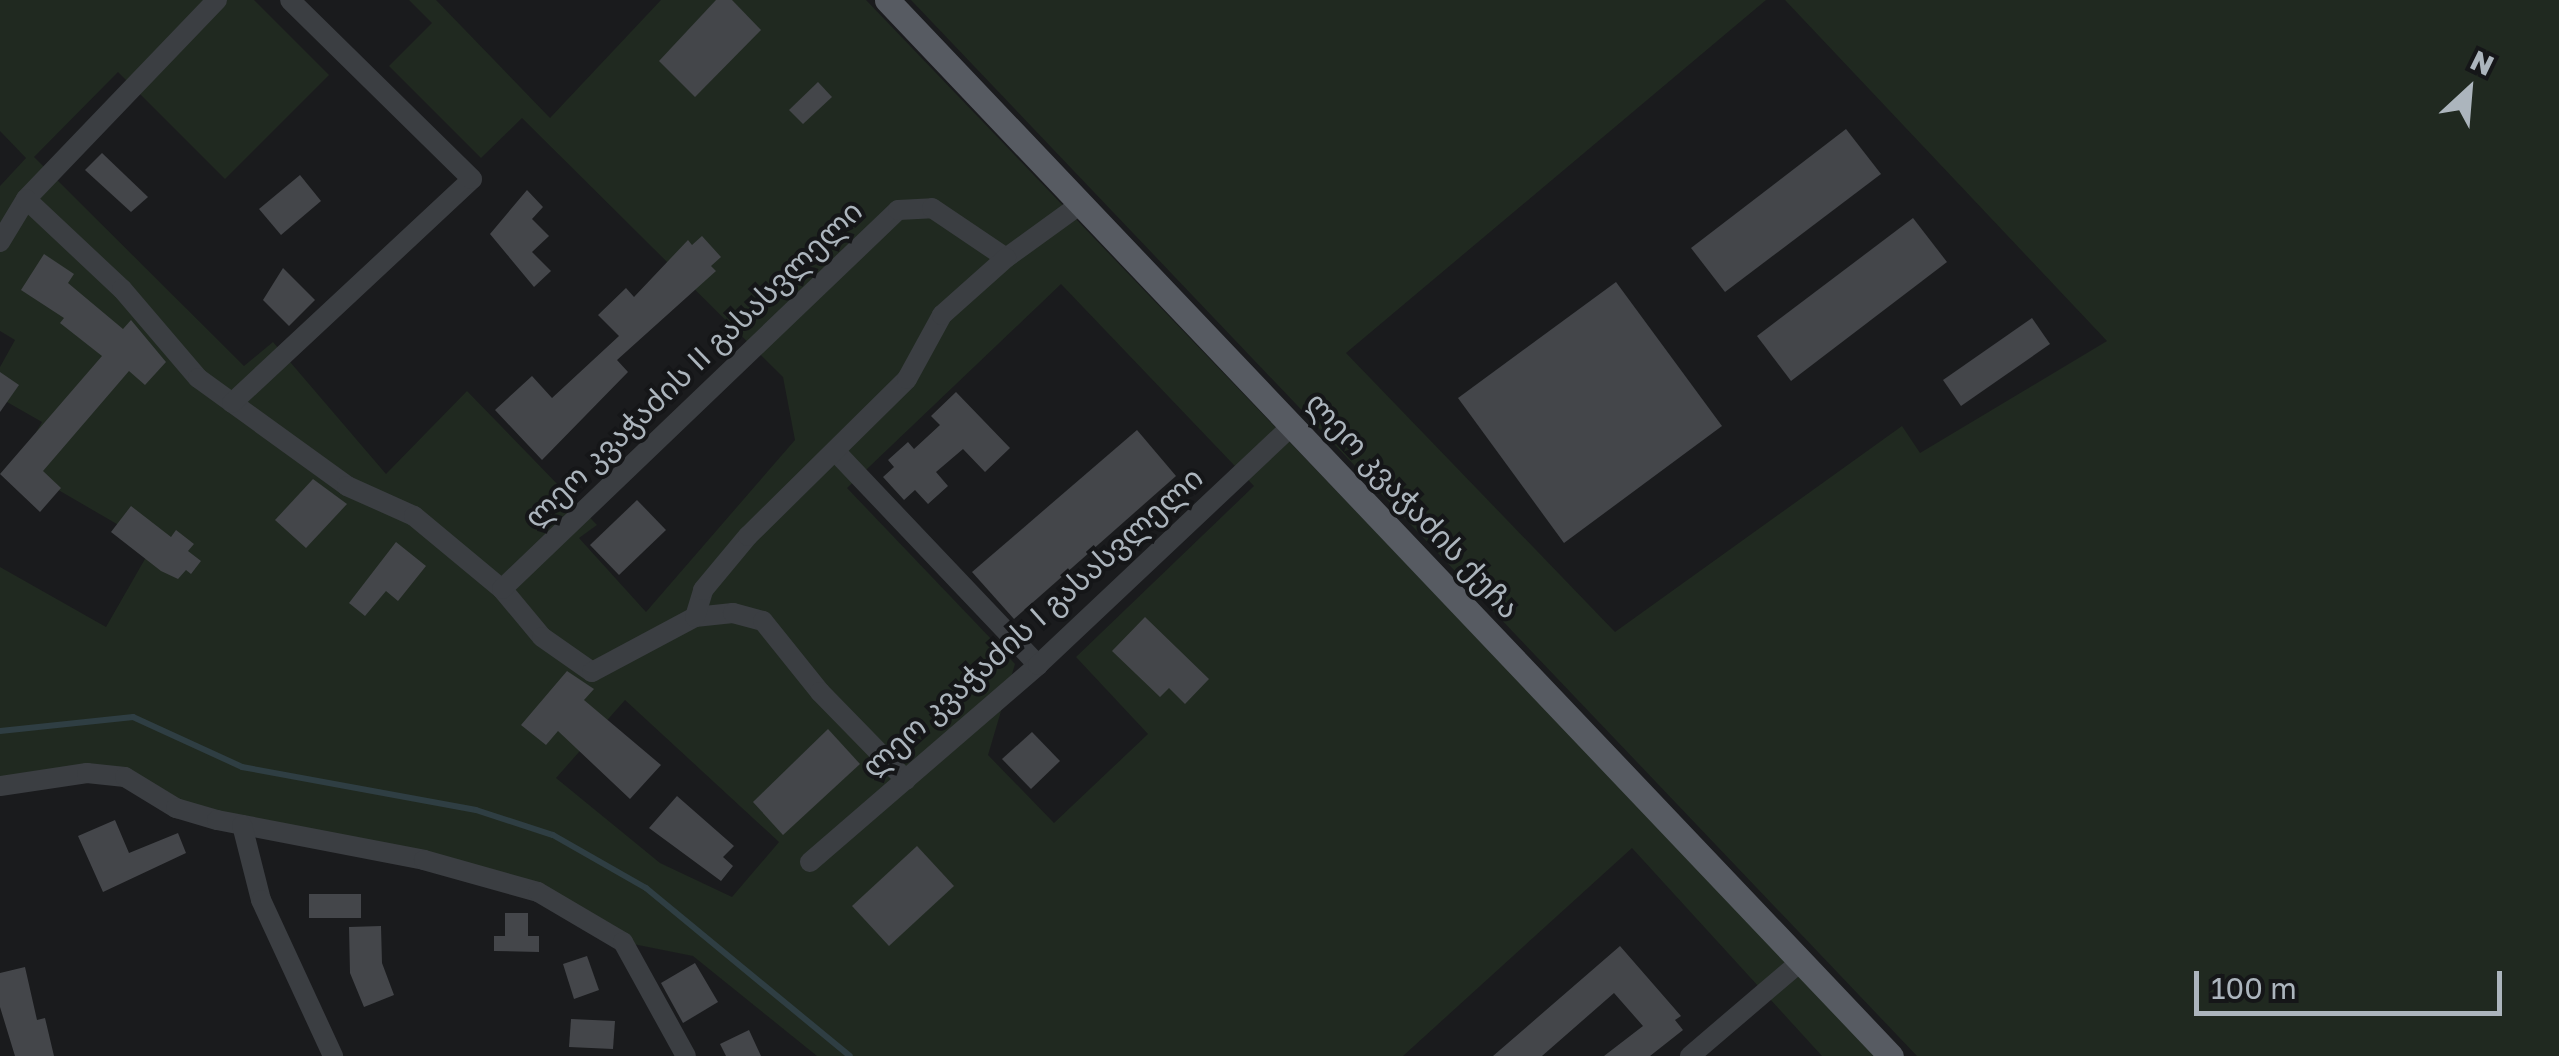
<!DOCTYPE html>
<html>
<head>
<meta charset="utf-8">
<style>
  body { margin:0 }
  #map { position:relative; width:2559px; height:1056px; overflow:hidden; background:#1a1b1d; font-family:"Golos Text","Noto Sans Georgian",sans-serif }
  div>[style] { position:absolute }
  .green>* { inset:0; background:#202920 }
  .stream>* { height:6px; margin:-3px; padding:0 3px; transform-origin:3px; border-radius:3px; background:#2f3e43 }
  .building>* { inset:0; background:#44464a }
  .minor>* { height:20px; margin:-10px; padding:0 10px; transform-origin:10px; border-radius:10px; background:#3b3e42 }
  .major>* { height:25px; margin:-12.5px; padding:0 12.5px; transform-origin:12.5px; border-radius:12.5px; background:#575b62 }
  span { translate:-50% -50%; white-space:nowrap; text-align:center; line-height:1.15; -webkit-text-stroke:8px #151618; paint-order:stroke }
  .street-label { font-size:30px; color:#acb5bd }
  .north { position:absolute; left:2419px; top:40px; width:100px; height:100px; -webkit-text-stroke:8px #151618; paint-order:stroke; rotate:26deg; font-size:28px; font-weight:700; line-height:40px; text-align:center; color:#acb5bd }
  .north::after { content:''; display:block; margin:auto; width:35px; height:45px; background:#acb5bd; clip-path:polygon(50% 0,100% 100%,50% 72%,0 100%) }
  .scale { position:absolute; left:2194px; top:971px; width:308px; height:45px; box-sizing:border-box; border:5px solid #acb5bd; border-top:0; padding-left:12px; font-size:30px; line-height:35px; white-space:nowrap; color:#acb5bd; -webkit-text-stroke:8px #151618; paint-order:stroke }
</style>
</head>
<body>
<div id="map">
  <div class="green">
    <div style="clip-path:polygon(evenodd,0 0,254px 0,329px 75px,225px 179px,118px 72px,34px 157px,244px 366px,273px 342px,386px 474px,467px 391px,597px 525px,579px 538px,646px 612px,795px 440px,783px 377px,522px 118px,481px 158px,389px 66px,432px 23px,409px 0,436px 0,550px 118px,661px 0,866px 0,1878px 1056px,1822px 1056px,1632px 848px,1403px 1056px,817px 1056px,693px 956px,623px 942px,538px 892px,217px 820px,125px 777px,0 786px,0 567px,106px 627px,153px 545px,17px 466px,42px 422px,0 398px,0 367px,15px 340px,0 331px,0 186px,26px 158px,0 131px,0 0,1061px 284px,1254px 486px,1076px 657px,1148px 734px,1054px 823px,988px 755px,1015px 664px,847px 488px,1061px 284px,0 0,625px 700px,779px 842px,732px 897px,660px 863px,556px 778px,625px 700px)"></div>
    <div style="clip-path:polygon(911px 0,1766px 0,1346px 353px,1615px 632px,1902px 426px,1920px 453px,2107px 341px,1785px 0,2559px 0,2559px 1056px,1917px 1056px)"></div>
  </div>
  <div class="stream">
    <div style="left:0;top:731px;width:134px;rotate:-6deg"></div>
    <div style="left:133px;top:717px;width:120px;rotate:24.6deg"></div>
    <div style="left:242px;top:767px;width:238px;rotate:10.4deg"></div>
    <div style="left:476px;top:810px;width:81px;rotate:18deg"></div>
    <div style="left:553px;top:835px;width:107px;rotate:29.7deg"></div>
    <div style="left:646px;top:888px;width:264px;rotate:39.5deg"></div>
  </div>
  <div class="building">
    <div style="clip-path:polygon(716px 0,732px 0,761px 30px,695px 97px,659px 61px)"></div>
    <div style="clip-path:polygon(818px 82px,832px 97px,803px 124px,789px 110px)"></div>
    <div style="clip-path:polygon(1846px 129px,1881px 174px,1725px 292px,1691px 248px)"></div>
    <div style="clip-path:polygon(102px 153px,148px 197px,131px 212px,85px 170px)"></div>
    <div style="clip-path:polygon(300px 175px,321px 201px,281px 235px,259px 209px)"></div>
    <div style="clip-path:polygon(527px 190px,543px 207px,532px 219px,549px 236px,532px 252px,551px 271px,534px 287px,490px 234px)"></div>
    <div style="clip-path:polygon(1913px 218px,1947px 262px,1791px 381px,1757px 336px)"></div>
    <div style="clip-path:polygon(702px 236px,721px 257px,711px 266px,716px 271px,617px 360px,628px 372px,542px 460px,495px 410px,532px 376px,552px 398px,619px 336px,598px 315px,626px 288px,634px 297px,688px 240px,692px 245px)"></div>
    <div style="clip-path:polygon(44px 254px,74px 274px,68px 283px,123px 329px,131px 320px,166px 362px,145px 385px,129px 371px,43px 471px,61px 488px,40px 512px,0 474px,102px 356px,60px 323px,64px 318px,21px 290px)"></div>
    <div style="clip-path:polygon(283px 268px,315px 300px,289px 326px,263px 300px)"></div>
    <div style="clip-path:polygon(1616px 282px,1722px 426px,1564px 543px,1458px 398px)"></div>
    <div style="clip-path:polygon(2032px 318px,2050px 344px,1961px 406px,1943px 380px)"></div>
    <div style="clip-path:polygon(0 372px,19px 385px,0 412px)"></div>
    <div style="clip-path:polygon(956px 392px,1010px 448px,985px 472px,963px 449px,936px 472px,948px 486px,928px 504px,915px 490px,904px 500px,883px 477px,894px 467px,888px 460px,908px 442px,914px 449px,940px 425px,931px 416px)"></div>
    <div style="clip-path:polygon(1137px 430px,1176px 476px,1014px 619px,972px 572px)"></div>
    <div style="clip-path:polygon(313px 479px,347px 504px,306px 548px,275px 520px)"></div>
    <div style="clip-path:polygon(637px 500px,666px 530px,619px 575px,590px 545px)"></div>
    <div style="clip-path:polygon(131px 506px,171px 537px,176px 530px,194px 544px,188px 551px,201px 561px,191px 574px,186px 570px,178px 579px,161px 571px,111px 532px)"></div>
    <div style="clip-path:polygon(396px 542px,426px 566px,398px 601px,386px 591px,365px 616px,349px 603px)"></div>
    <div style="clip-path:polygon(1145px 617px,1209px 679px,1185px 704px,1169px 688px,1160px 697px,1112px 651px)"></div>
    <div style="clip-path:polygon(567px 671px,594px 689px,584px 700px,661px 765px,630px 799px,558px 731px,546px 745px,521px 725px)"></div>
    <div style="clip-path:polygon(828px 729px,860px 764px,783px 835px,753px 802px)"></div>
    <div style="clip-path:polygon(1032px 732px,1060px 761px,1031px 789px,1002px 759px)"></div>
    <div style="clip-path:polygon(677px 796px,734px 846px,723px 857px,733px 866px,721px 881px,649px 828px)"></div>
    <div style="clip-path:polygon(115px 820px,129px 853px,178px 833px,186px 853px,103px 892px,78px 836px)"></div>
    <div style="clip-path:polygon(917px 846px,954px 886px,889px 946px,852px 906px)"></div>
    <div style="clip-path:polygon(309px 894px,361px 894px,361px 918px,309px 918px)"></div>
    <div style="clip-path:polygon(505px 913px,528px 913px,528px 936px,539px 936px,539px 952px,494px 951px,494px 936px,505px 936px)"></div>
    <div style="clip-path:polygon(381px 926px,382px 963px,394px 995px,364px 1007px,350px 973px,349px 927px)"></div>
    <div style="clip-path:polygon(1620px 946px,1681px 1016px,1675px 1020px,1683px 1030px,1650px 1056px,1604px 1056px,1643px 1026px,1614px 993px,1542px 1056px,1493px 1056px)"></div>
    <div style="clip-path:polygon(587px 956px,599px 990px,574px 999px,563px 964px)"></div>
    <div style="clip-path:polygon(695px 963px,718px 1002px,683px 1023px,661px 983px)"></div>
    <div style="clip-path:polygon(25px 967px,37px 1020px,45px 1018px,54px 1056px,15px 1056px,0 1007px,0 973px)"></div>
    <div style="clip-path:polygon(571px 1019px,615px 1021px,613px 1049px,569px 1047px)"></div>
    <div style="clip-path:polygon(749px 1030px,761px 1056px,726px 1056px,720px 1044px)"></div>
  </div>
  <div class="minor">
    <div style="left:26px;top:199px;width:276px;rotate:-46.2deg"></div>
    <div style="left:0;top:242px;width:50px;rotate:-58.8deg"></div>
    <div style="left:26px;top:199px;width:132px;rotate:43.2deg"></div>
    <div style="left:122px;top:289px;width:117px;rotate:49.5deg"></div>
    <div style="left:198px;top:378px;width:184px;rotate:35.9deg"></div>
    <div style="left:347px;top:486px;width:73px;rotate:24.1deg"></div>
    <div style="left:414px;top:516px;width:114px;rotate:39.7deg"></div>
    <div style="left:502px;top:589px;width:62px;rotate:50.2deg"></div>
    <div style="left:542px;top:637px;width:61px;rotate:35deg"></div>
    <div style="left:592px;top:672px;width:117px;rotate:-28.1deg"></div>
    <div style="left:695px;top:617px;width:38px;rotate:-6deg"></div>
    <div style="left:733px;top:613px;width:31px;rotate:15deg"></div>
    <div style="left:763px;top:621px;width:91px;rotate:51.2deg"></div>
    <div style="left:820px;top:692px;width:123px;rotate:45.7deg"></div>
    <div style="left:232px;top:403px;width:328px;rotate:-43deg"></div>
    <div style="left:472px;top:179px;width:255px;rotate:-135.5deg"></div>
    <div style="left:836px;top:452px;width:294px;rotate:46.5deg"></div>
    <div style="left:502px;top:589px;width:548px;rotate:-43.74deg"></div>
    <div style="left:898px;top:210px;width:34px;rotate:-3deg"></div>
    <div style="left:932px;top:208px;width:89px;rotate:34deg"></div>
    <div style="left:1006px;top:258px;width:94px;rotate:-35.9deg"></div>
    <div style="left:695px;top:617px;width:28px;rotate:-73deg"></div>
    <div style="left:703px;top:590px;width:70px;rotate:-50.2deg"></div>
    <div style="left:748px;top:536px;width:223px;rotate:-44.6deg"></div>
    <div style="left:907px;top:379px;width:73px;rotate:-61.3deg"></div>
    <div style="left:942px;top:315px;width:86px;rotate:-41.7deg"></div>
    <div style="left:0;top:786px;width:88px;rotate:-8.5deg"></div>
    <div style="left:87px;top:773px;width:38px;rotate:6deg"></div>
    <div style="left:125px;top:777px;width:60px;rotate:31.3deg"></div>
    <div style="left:176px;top:808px;width:43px;rotate:16.3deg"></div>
    <div style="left:217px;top:820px;width:211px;rotate:10.9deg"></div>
    <div style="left:424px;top:860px;width:118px;rotate:15.7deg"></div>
    <div style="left:538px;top:892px;width:99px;rotate:30.5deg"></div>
    <div style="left:623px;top:942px;width:130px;rotate:61.1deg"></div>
    <div style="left:242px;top:825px;width:77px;rotate:75.8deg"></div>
    <div style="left:261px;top:900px;width:172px;rotate:65.2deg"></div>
    <div style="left:810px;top:862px;width:301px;rotate:-40.8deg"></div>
    <div style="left:1038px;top:665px;width:350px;rotate:-43.3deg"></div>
    <div style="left:1690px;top:1056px;width:145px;rotate:-40.5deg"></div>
  </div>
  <div class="major">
    <div style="left:887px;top:0;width:1457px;rotate:46.45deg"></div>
  </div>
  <div class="street-label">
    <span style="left:693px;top:364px;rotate:-44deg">ლეო კვაჭაძის II გასასვლელი</span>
    <span style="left:1413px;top:505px;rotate:47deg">ლეო კვაჭაძის ქუჩა</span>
    <span style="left:1032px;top:622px;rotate:-42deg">ლეო კვაჭაძის I გასასვლელი</span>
  </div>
  <div class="north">N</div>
  <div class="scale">100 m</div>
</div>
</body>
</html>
